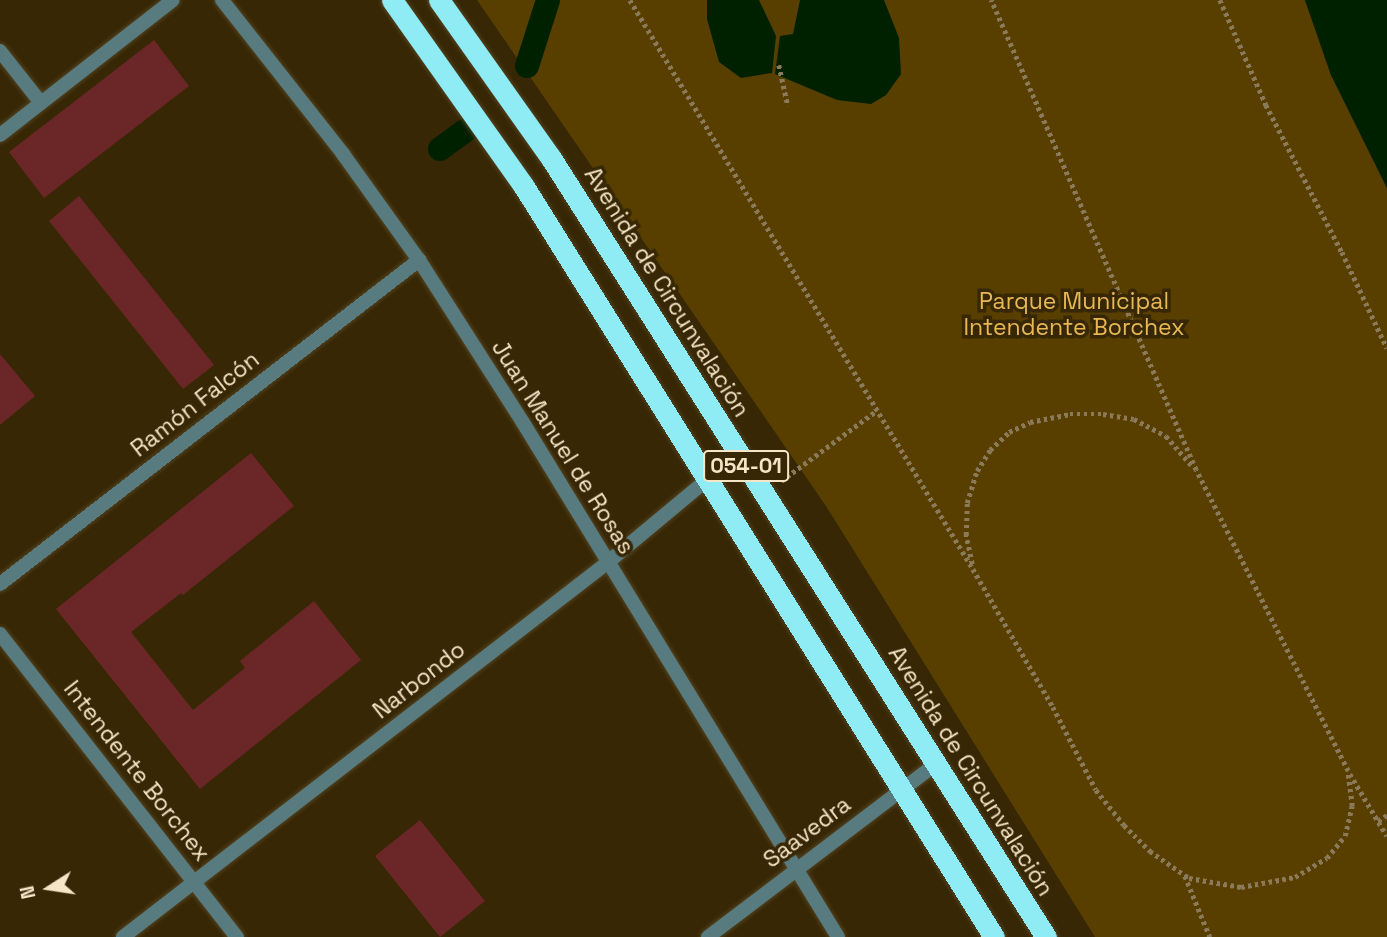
<!DOCTYPE html>
<html>
<head>
<meta charset="utf-8">
<style>
  body { margin:0 }
  #map { position:relative; width:1387px; height:937px; overflow:hidden; background:#372705; font-family:"Space Grotesk",sans-serif }
  div>[style] { position:absolute }
  .green>* { inset:0; background:#583f00 }
  .water>* { inset:0; background:#002100 }
  .canal>* { height:24px; margin:-12px; padding:0 12px; transform-origin:12px; border-radius:12px; background:#002100 }
  .building>* { inset:0; background:#6b2727 }
  .path>* { height:4.5px; margin-top:-2.25px; transform-origin:0; background:repeating-linear-gradient(90deg,#8a7a59 0 3.5px,transparent 0 7px) }
  .roads { filter:drop-shadow(0 0 2px #524220) drop-shadow(0 0 2px #524220) }
  .street>* { height:14px; margin:-7px; padding:0 7px; transform-origin:7px; border-radius:7px; background:#577b7e }
  .highway>* { height:21px; margin:-10.5px; padding:0 10.5px; transform-origin:10.5px; border-radius:10.5px; background:#8fecf4 }
  span { translate:-50% -50%; white-space:nowrap; text-align:center; line-height:1.15; -webkit-text-stroke:7px #372705; paint-order:stroke }
  .shield-label span { padding:2px 5px; background:#372705; border:2px solid; border-radius:5px; -webkit-text-stroke-width:0 }
  .shield-label { font-size:21px; color:#f6e5c6; font-weight:700 }
  .street-label { font-size:23px; color:#f6e5c6 }
  .park-label { font-size:23px; color:#e8b855 }
  .north { position:absolute; left:14px; top:853px; width:70px; height:70px; -webkit-text-stroke:5px #372705; paint-order:stroke; rotate:258deg; font-size:19px; font-weight:700; line-height:28px; text-align:center; color:#f6e5c6 }
  .north::after { content:''; display:block; margin:auto; width:24px; height:32px; background:#f6e5c6; clip-path:polygon(50% 0,100% 100%,50% 72%,0 100%) }
</style>
</head>
<body>
<div id="map">
  <div class="green">
    <div style="clip-path:polygon(477px 0,1305px 0,1331px 75px,1387px 188px,1387px 937px,1095px 937px,826px 506px)"></div>
  </div>
  <div class="water">
    <div style="clip-path:polygon(707px 0,759px 0,776px 36px,772px 73px,741px 78px,719px 62px,707px 19px)"></div>
    <div style="clip-path:polygon(800px 0,884px 0,899px 38px,901px 74px,886px 95px,871px 104px,837px 100px,775px 74px,780px 36px,793px 34px)"></div>
    <div style="clip-path:polygon(1305px 0,1387px 0,1387px 188px,1331px 75px)"></div>
  </div>
  <div class="canal">
    <div style="left:527px;top:66px;width:69px;rotate:-72.3deg"></div>
    <div style="left:440px;top:149px;width:31px;rotate:-36deg"></div>
  </div>
  <div class="building">
    <div style="clip-path:polygon(154px 40px,189px 86px,44px 198px,9px 152px)"></div>
    <div style="clip-path:polygon(79px 196px,214px 365px,183px 389px,49px 221px)"></div>
    <div style="clip-path:polygon(0 354px,35px 396px,0 425px)"></div>
    <div style="clip-path:polygon(251px 453px,294px 506px,183px 595px,181px 593px,131px 632px,193px 710px,245px 668px,240px 661px,314px 601px,361px 660px,200px 789px,56px 609px)"></div>
    <div style="clip-path:polygon(420px 820px,485px 901px,440px 937px,375px 856px)"></div>
  </div>
  <div class="path">
    <div style="left:630px;top:0;width:664px;rotate:58.92deg"></div>
    <div style="left:973px;top:569px;width:160px;rotate:59.9deg"></div>
    <div style="left:1053px;top:707px;width:93px;rotate:62.6deg"></div>
    <div style="left:1096px;top:790px;width:45px;rotate:51.3deg"></div>
    <div style="left:1124px;top:825px;width:37px;rotate:45deg"></div>
    <div style="left:1150px;top:851px;width:47px;rotate:34.7deg"></div>
    <div style="left:1189px;top:878px;width:53px;rotate:9.8deg"></div>
    <div style="left:1241px;top:887px;width:55px;rotate:-10.5deg"></div>
    <div style="left:1295px;top:877px;width:37px;rotate:-31deg"></div>
    <div style="left:1327px;top:858px;width:28px;rotate:-51deg"></div>
    <div style="left:1345px;top:836px;width:31px;rotate:-77deg"></div>
    <div style="left:1352px;top:806px;width:35px;rotate:-97deg"></div>
    <div style="left:1348px;top:771px;width:337px;rotate:-116.8deg"></div>
    <div style="left:1196px;top:470px;width:513px;rotate:-113.57deg"></div>
    <div style="left:1220px;top:0;width:115px;rotate:66.3deg"></div>
    <div style="left:1266px;top:105px;width:165px;rotate:62.7deg"></div>
    <div style="left:1342px;top:252px;width:106px;rotate:64.9deg"></div>
    <div style="left:779px;top:65px;width:42px;rotate:77.6deg"></div>
    <div style="left:781px;top:481px;width:118px;rotate:-36.4deg"></div>
    <div style="left:972px;top:564px;width:30px;rotate:-102deg"></div>
    <div style="left:966px;top:535px;width:32px;rotate:-88deg"></div>
    <div style="left:967px;top:503px;width:34px;rotate:-73deg"></div>
    <div style="left:977px;top:471px;width:25px;rotate:-58deg"></div>
    <div style="left:990px;top:450px;width:26px;rotate:-43deg"></div>
    <div style="left:1009px;top:432px;width:23px;rotate:-25deg"></div>
    <div style="left:1030px;top:422px;width:41px;rotate:-11.3deg"></div>
    <div style="left:1070px;top:414px;width:33px"></div>
    <div style="left:1103px;top:414px;width:31px;rotate:9deg"></div>
    <div style="left:1134px;top:419px;width:36px;rotate:28deg"></div>
    <div style="left:1166px;top:436px;width:41px;rotate:48.9deg"></div>
    <div style="left:1350px;top:774px;width:72px;rotate:59.2deg"></div>
    <div style="left:1378px;top:821px;width:11px;rotate:-34deg"></div>
    <div style="left:1185px;top:876px;width:66px;rotate:67.7deg"></div>
  </div>
  <div class="roads">
    <div class="street">
      <div style="left:222px;top:0;width:196px;rotate:51.8deg"></div>
      <div style="left:343px;top:154px;width:130px;rotate:54.4deg"></div>
      <div style="left:419px;top:260px;width:191px;rotate:57.4deg"></div>
      <div style="left:522px;top:421px;width:605px;rotate:58.52deg"></div>
      <div style="left:0;top:51px;width:66px;rotate:51.7deg"></div>
      <div style="left:0;top:135px;width:219px;rotate:-38deg"></div>
      <div style="left:0;top:584px;width:530px;rotate:-37.71deg"></div>
      <div style="left:0;top:634px;width:385px;rotate:52deg"></div>
      <div style="left:123px;top:937px;width:612px;rotate:-37.69deg"></div>
      <div style="left:607px;top:563px;width:133px;rotate:-39.8deg"></div>
      <div style="left:709px;top:478px;width:38px;rotate:-27deg"></div>
      <div style="left:708px;top:937px;width:285px;rotate:-37.2deg"></div>
    </div>
    <div class="highway">
      <div style="left:392px;top:0;width:227px;rotate:54.7deg"></div>
      <div style="left:523px;top:185px;width:887px;rotate:57.94deg"></div>
      <div style="left:439px;top:0;width:194px;rotate:54.7deg"></div>
      <div style="left:551px;top:158px;width:923px;rotate:57.57deg"></div>
    </div>
  </div>
  <div class="shield-label">
    <span style="left:746px;top:466px">054-01</span>
  </div>
  <div class="street-label">
    <span style="left:667px;top:292px;rotate:58deg">Avenida de Circunvalación</span>
    <span style="left:195px;top:404px;rotate:-38deg">Ramón Falcón</span>
    <span style="left:563px;top:447px;rotate:58deg">Juan Manuel de Rosas</span>
    <span style="left:419px;top:680px;rotate:-38deg">Narbondo</span>
    <span style="left:137px;top:771px;rotate:52deg">Intendente Borchex</span>
    <span style="left:971px;top:771px;rotate:58deg">Avenida de Circunvalación</span>
    <span style="left:807px;top:832px;rotate:-37deg">Saavedra</span>
  </div>
  <div class="park-label">
    <span style="left:1074px;top:314px">Parque Municipal<br>Intendente Borchex</span>
  </div>
  <div class="north">N</div>
</div>
</body>
</html>
